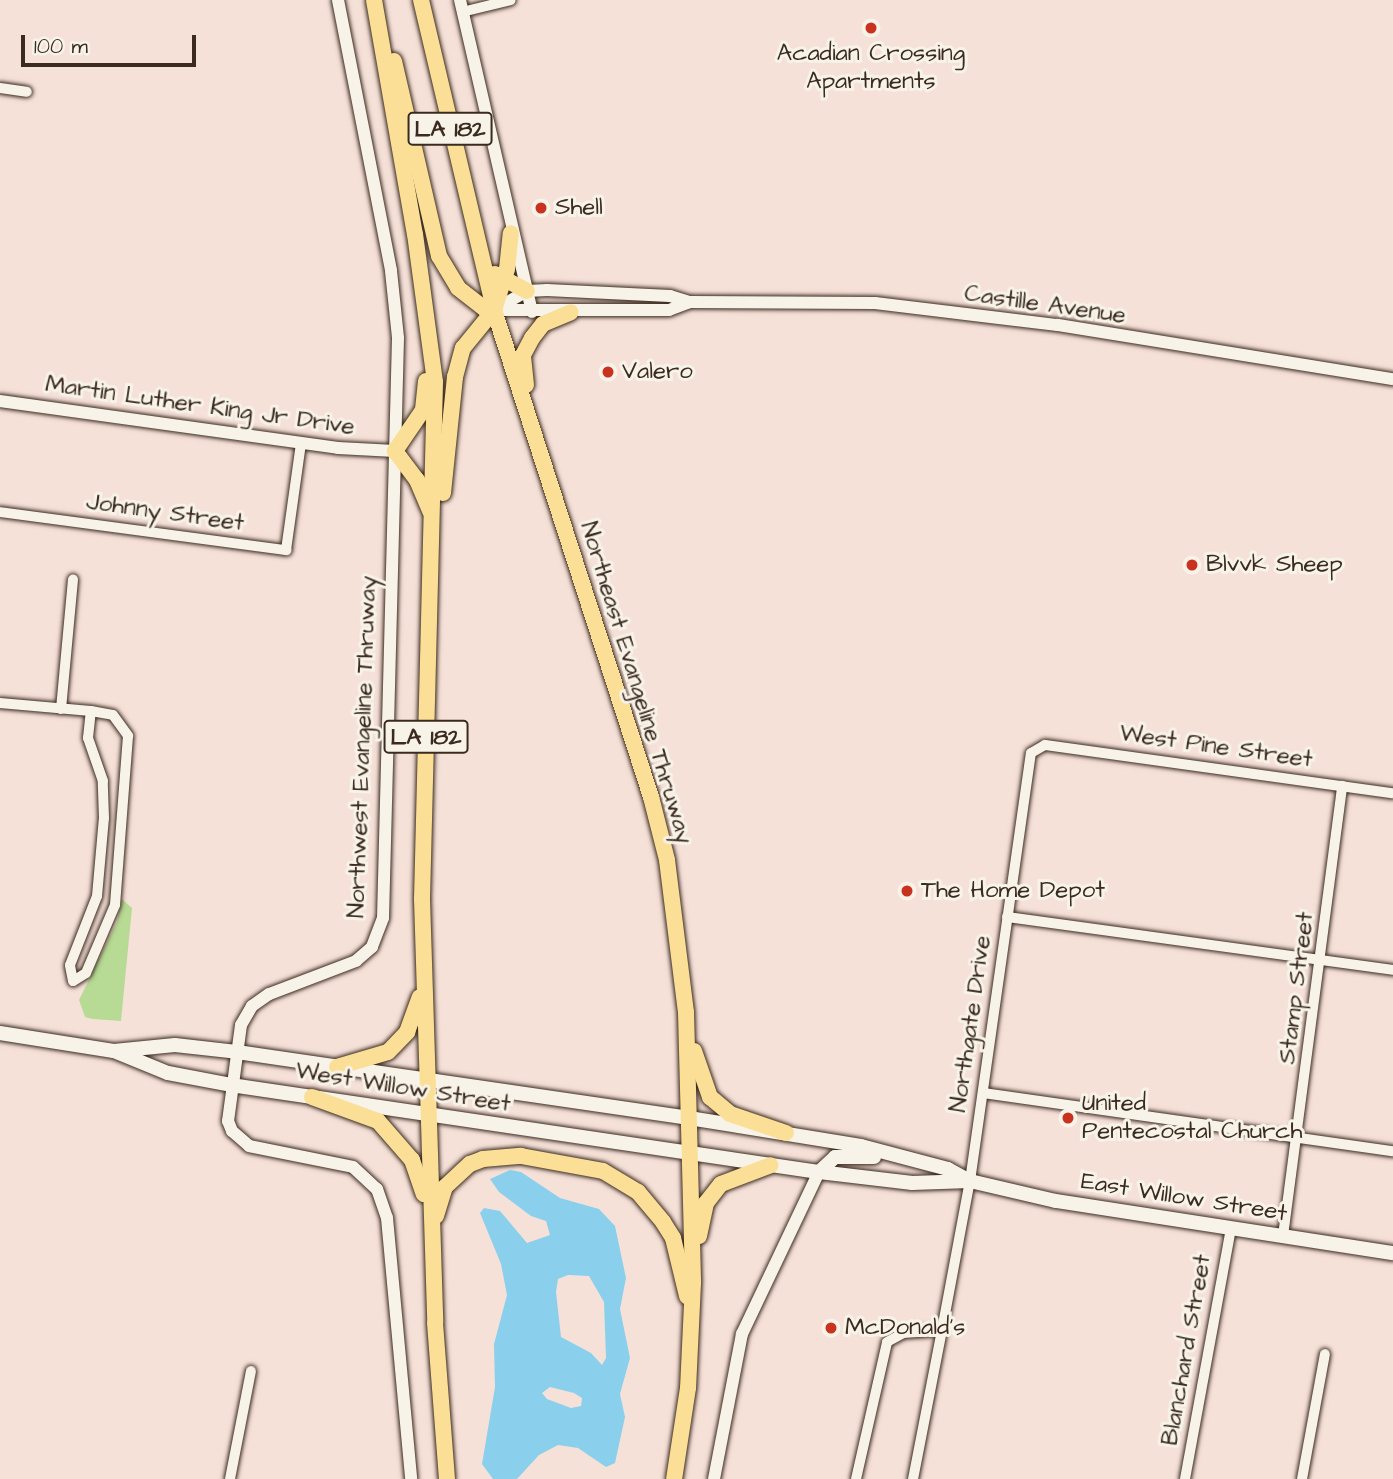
<!DOCTYPE html>
<html>
<head>
<meta charset="utf-8">
<style>
  body { margin:0 }
  #map { position:relative; width:1393px; height:1479px; overflow:hidden; background:#f6e1d9; font-family:"Architects Daughter",sans-serif }
  div>[style] { position:absolute }
  .green>* { inset:0; background:#b7da94 }
  .water>* { inset:0; background:#8ad0ec }
  .roads { filter:drop-shadow(0 0 2px #3b2a1e) drop-shadow(0 0 2px #3b2a1e) }
  .minor>* { height:10px; margin:-5px; padding:0 5px; transform-origin:5px; border-radius:5px; background:#f7f3e8 }
  .tertiary>* { height:12px; margin:-6px; padding:0 6px; transform-origin:6px; border-radius:6px; background:#f7f3e8 }
  .secondary>* { height:14px; margin:-7px; padding:0 7px; transform-origin:7px; border-radius:7px; background:#f7f3e8 }
  .trunk>* { height:16px; margin:-8px; padding:0 8px; transform-origin:8px; border-radius:8px; background:#fbdf96 }
  .dots>* { width:19px; height:19px; translate:-50% -50%; box-sizing:border-box; border:4px solid #f7f3e8; border-radius:50% }
  span { translate:-50% -50%; white-space:nowrap; text-align:center; line-height:1.15; -webkit-text-stroke:6px #f7f3e8; paint-order:stroke }
  .shield-label span { padding:2px 5px; background:#f7f3e8; border:2px solid; border-radius:5px; -webkit-text-stroke-width:0 }
  .shield-label { font-size:23px; color:#3b2a1e; font-weight:700 }
  .poi-label { font-size:24px; color:#3b2a1e }
  .left { translate:0 -50%; text-align:left }
  .street-label { font-size:24px; color:#3b2a1e }
  .scale { position:absolute; left:21px; top:35px; width:175px; height:32px; box-sizing:border-box; border:4px solid #3b2a1e; border-top:0; padding-left:9px; font-size:21px; line-height:24px; white-space:nowrap; color:#3b2a1e; -webkit-text-stroke:5px #f7f3e8; paint-order:stroke }
</style>
</head>
<body>
<div id="map">
  <div class="green">
    <div style="clip-path:polygon(122px 899px,132px 908px,121px 1021px,93px 1019px,85px 1017px,79px 1000px,117px 922px)"></div>
  </div>
  <div class="water">
    <div style="clip-path:polygon(evenodd,510px 1170px,521px 1172px,560px 1198px,599px 1209px,615px 1226px,626px 1278px,620px 1309px,630px 1358px,620px 1394px,625px 1417px,615px 1463px,606px 1467px,578px 1448px,558px 1445px,539px 1455px,517px 1479px,493px 1479px,482px 1464px,495px 1387px,494px 1344px,507px 1295px,501px 1264px,480px 1213px,484px 1208px,500px 1211px,527px 1243px,550px 1235px,546px 1221px,531px 1216px,499px 1192px,490px 1179px,510px 1170px,568px 1275px,589px 1276px,604px 1302px,606px 1358px,602px 1365px,591px 1353px,561px 1337px,556px 1292px,558px 1279px,568px 1275px,510px 1170px,550px 1387px,574px 1393px,582px 1398px,581px 1406px,571px 1408px,547px 1399px,542px 1393px,550px 1387px)"></div>
  </div>
  <div class="roads">
    <div class="minor">
      <div style="left:462px;top:12px;width:50px;rotate:-13.8deg"></div>
      <div style="left:0;top:88px;width:27px;rotate:8deg"></div>
      <div style="left:0;top:512px;width:289px;rotate:7.6deg"></div>
      <div style="left:286px;top:550px;width:108px;rotate:-82deg"></div>
      <div style="left:0;top:703px;width:91px;rotate:5deg"></div>
      <div style="left:91px;top:711px;width:22px;rotate:10deg"></div>
      <div style="left:113px;top:715px;width:26px;rotate:54deg"></div>
      <div style="left:128px;top:736px;width:169px;rotate:94.4deg"></div>
      <div style="left:115px;top:905px;width:74px;rotate:113.1deg"></div>
      <div style="left:86px;top:973px;width:15px;rotate:148deg"></div>
      <div style="left:73px;top:981px;width:16px;rotate:-101deg"></div>
      <div style="left:70px;top:965px;width:74px;rotate:-68.6deg"></div>
      <div style="left:97px;top:896px;width:78px;rotate:-84.9deg"></div>
      <div style="left:104px;top:818px;width:37px;rotate:-92deg"></div>
      <div style="left:103px;top:781px;width:46px;rotate:-109.2deg"></div>
      <div style="left:88px;top:738px;width:27px;rotate:-84deg"></div>
      <div style="left:61px;top:709px;width:130px;rotate:-84.7deg"></div>
      <div style="left:1007px;top:917px;width:390px;rotate:7.8deg"></div>
      <div style="left:983px;top:1093px;width:414px;rotate:8.1deg"></div>
      <div style="left:1283px;top:1236px;width:454px;rotate:-82.5deg"></div>
      <div style="left:942px;top:1330px;width:152px;rotate:-79.4deg"></div>
      <div style="left:970px;top:1181px;width:432px;rotate:-81.9deg"></div>
      <div style="left:1031px;top:753px;width:16px;rotate:-30deg"></div>
      <div style="left:1045px;top:745px;width:351px;rotate:7.9deg"></div>
      <div style="left:230px;top:1479px;width:110px;rotate:-79deg"></div>
      <div style="left:856px;top:1479px;width:140px;rotate:-77.2deg"></div>
      <div style="left:887px;top:1342px;width:18px;rotate:-29deg"></div>
      <div style="left:903px;top:1333px;width:39px;rotate:-4deg"></div>
      <div style="left:942px;top:1330px;width:152px;rotate:101deg"></div>
      <div style="left:1185px;top:1479px;width:254px;rotate:-79.6deg"></div>
      <div style="left:1302px;top:1479px;width:127px;rotate:-79.6deg"></div>
    </div>
    <div class="tertiary">
      <div style="left:338px;top:0;width:276px;rotate:78.9deg"></div>
      <div style="left:391px;top:271px;width:67px;rotate:84deg"></div>
      <div style="left:398px;top:338px;width:580px;rotate:91.48deg"></div>
      <div style="left:383px;top:918px;width:31px;rotate:111deg"></div>
      <div style="left:372px;top:947px;width:21px;rotate:139deg"></div>
      <div style="left:356px;top:961px;width:93px;rotate:159.2deg"></div>
      <div style="left:269px;top:994px;width:21px;rotate:145deg"></div>
      <div style="left:252px;top:1006px;width:22px;rotate:120deg"></div>
      <div style="left:241px;top:1025px;width:97px;rotate:97.7deg"></div>
      <div style="left:228px;top:1121px;width:11px;rotate:68deg"></div>
      <div style="left:232px;top:1131px;width:23px;rotate:41deg"></div>
      <div style="left:249px;top:1146px;width:106px;rotate:11.4deg"></div>
      <div style="left:353px;top:1167px;width:33px;rotate:43deg"></div>
      <div style="left:377px;top:1189px;width:31px;rotate:71deg"></div>
      <div style="left:387px;top:1218px;width:262px;rotate:84.7deg"></div>
      <div style="left:460px;top:0;width:320px;rotate:77deg"></div>
      <div style="left:494px;top:310px;width:38px;rotate:-30deg"></div>
      <div style="left:527px;top:291px;width:20px;rotate:-3deg"></div>
      <div style="left:547px;top:290px;width:123px;rotate:2.8deg"></div>
      <div style="left:670px;top:296px;width:21px;rotate:17deg"></div>
      <div style="left:690px;top:302px;width:185px;rotate:0.3deg"></div>
      <div style="left:875px;top:303px;width:184px;rotate:6.9deg"></div>
      <div style="left:1058px;top:325px;width:339px;rotate:9.2deg"></div>
      <div style="left:494px;top:310px;width:175px"></div>
      <div style="left:669px;top:310px;width:22px;rotate:-21deg"></div>
      <div style="left:0;top:401px;width:341px;rotate:7.9deg"></div>
      <div style="left:338px;top:448px;width:57px;rotate:3deg"></div>
      <div style="left:714px;top:1479px;width:148px;rotate:-79.1deg"></div>
      <div style="left:742px;top:1334px;width:179px;rotate:-64.6deg"></div>
    </div>
    <div class="secondary">
      <div style="left:0;top:1033px;width:115px;rotate:9deg"></div>
      <div style="left:114px;top:1051px;width:58px;rotate:22.2deg"></div>
      <div style="left:168px;top:1073px;width:64px;rotate:10.8deg"></div>
      <div style="left:231px;top:1085px;width:594px;rotate:8.42deg"></div>
      <div style="left:819px;top:1172px;width:94px;rotate:6.7deg"></div>
      <div style="left:912px;top:1183px;width:58px;rotate:-2deg"></div>
      <div style="left:114px;top:1051px;width:61px;rotate:-5.6deg"></div>
      <div style="left:175px;top:1045px;width:62px;rotate:6.4deg"></div>
      <div style="left:237px;top:1052px;width:457px;rotate:8.3deg"></div>
      <div style="left:689px;top:1118px;width:174px;rotate:9.2deg"></div>
      <div style="left:861px;top:1146px;width:90px;rotate:14.8deg"></div>
      <div style="left:948px;top:1169px;width:25px;rotate:29deg"></div>
      <div style="left:970px;top:1181px;width:88px;rotate:13.1deg"></div>
      <div style="left:1056px;top:1201px;width:341px;rotate:8.8deg"></div>
      <div style="left:819px;top:1172px;width:22px;rotate:-43deg"></div>
      <div style="left:835px;top:1157px;width:39px"></div>
    </div>
    <div class="trunk">
      <div style="left:374px;top:0;width:238px;rotate:80.1deg"></div>
      <div style="left:415px;top:234px;width:149px;rotate:82.3deg"></div>
      <div style="left:435px;top:382px;width:517px;rotate:91.44deg"></div>
      <div style="left:422px;top:899px;width:424px;rotate:88.2deg"></div>
      <div style="left:435px;top:1323px;width:156px;rotate:85.6deg"></div>
      <div style="left:421px;top:0;width:318px;rotate:76.7deg"></div>
      <div style="left:494px;top:310px;width:512px;rotate:72.13deg"></div>
      <div style="left:651px;top:797px;width:65px;rotate:75.7deg"></div>
      <div style="left:667px;top:860px;width:153px;rotate:82.9deg"></div>
      <div style="left:686px;top:1012px;width:271px;rotate:88.5deg"></div>
      <div style="left:693px;top:1283px;width:105px;rotate:92.7deg"></div>
      <div style="left:688px;top:1388px;width:92px;rotate:98.7deg"></div>
      <div style="left:394px;top:61px;width:200px;rotate:77deg"></div>
      <div style="left:439px;top:256px;width:37px;rotate:59deg"></div>
      <div style="left:458px;top:288px;width:33px;rotate:38deg"></div>
      <div style="left:484px;top:308px;width:10px;rotate:11deg"></div>
      <div style="left:495px;top:274px;width:36px;rotate:28deg"></div>
      <div style="left:426px;top:381px;width:29px;rotate:96deg"></div>
      <div style="left:423px;top:410px;width:50px;rotate:124.3deg"></div>
      <div style="left:395px;top:451px;width:36px;rotate:53deg"></div>
      <div style="left:417px;top:480px;width:34px;rotate:67deg"></div>
      <div style="left:526px;top:385px;width:30px;rotate:-96deg"></div>
      <div style="left:523px;top:355px;width:19px;rotate:-62deg"></div>
      <div style="left:532px;top:338px;width:18px;rotate:-52deg"></div>
      <div style="left:543px;top:324px;width:30px;rotate:-23deg"></div>
      <div style="left:443px;top:493px;width:117px;rotate:-84.1deg"></div>
      <div style="left:455px;top:377px;width:30px;rotate:-75deg"></div>
      <div style="left:463px;top:348px;width:49px;rotate:-50.8deg"></div>
      <div style="left:494px;top:310px;width:43px;rotate:-72.4deg"></div>
      <div style="left:507px;top:269px;width:36px;rotate:-84deg"></div>
      <div style="left:694px;top:1051px;width:49px;rotate:70.8deg"></div>
      <div style="left:710px;top:1097px;width:26px;rotate:40deg"></div>
      <div style="left:730px;top:1114px;width:59px;rotate:18.7deg"></div>
      <div style="left:337px;top:1067px;width:53px;rotate:-16.4deg"></div>
      <div style="left:388px;top:1052px;width:28px;rotate:-46deg"></div>
      <div style="left:407px;top:1032px;width:37px;rotate:-70deg"></div>
      <div style="left:312px;top:1097px;width:70px;rotate:20deg"></div>
      <div style="left:378px;top:1121px;width:52px;rotate:48.9deg"></div>
      <div style="left:412px;top:1160px;width:36px;rotate:71deg"></div>
      <div style="left:436px;top:1216px;width:30px;rotate:-73deg"></div>
      <div style="left:445px;top:1187px;width:34px;rotate:-43deg"></div>
      <div style="left:470px;top:1164px;width:14px;rotate:-21deg"></div>
      <div style="left:483px;top:1159px;width:38px;rotate:-5deg"></div>
      <div style="left:521px;top:1156px;width:83px;rotate:10.4deg"></div>
      <div style="left:603px;top:1171px;width:41px;rotate:31deg"></div>
      <div style="left:638px;top:1192px;width:39px;rotate:50deg"></div>
      <div style="left:663px;top:1222px;width:19px;rotate:58deg"></div>
      <div style="left:673px;top:1238px;width:60px;rotate:76.4deg"></div>
      <div style="left:699px;top:1236px;width:34px;rotate:-78deg"></div>
      <div style="left:706px;top:1203px;width:24px;rotate:-52deg"></div>
      <div style="left:721px;top:1184px;width:53px;rotate:-20.8deg"></div>
    </div>
  </div>
  <div class="dots">
    <div style="left:871px;top:28px;background:#c8321e"></div>
    <div style="left:541px;top:208px;background:#c8321e"></div>
    <div style="left:608px;top:372px;background:#c8321e"></div>
    <div style="left:1192px;top:565px;background:#c8321e"></div>
    <div style="left:907px;top:891px;background:#c8321e"></div>
    <div style="left:1068px;top:1118px;background:#c8321e"></div>
    <div style="left:831px;top:1328px;background:#c8321e"></div>
  </div>
  <div class="shield-label">
    <span style="left:450px;top:129px">LA 182</span>
    <span style="left:426px;top:737px">LA 182</span>
  </div>
  <div class="poi-label">
    <span style="left:871px;top:68px">Acadian Crossing<br>Apartments</span>
    <span class="left" style="left:555px;top:208px">Shell</span>
    <span class="left" style="left:622px;top:372px">Valero</span>
    <span class="left" style="left:1206px;top:565px">Blvvk Sheep</span>
    <span class="left" style="left:921px;top:891px">The Home Depot</span>
    <span class="left" style="left:1082px;top:1118px">United<br>Pentecostal Church</span>
    <span class="left" style="left:845px;top:1328px">McDonald's</span>
  </div>
  <div class="street-label">
    <span style="left:1045px;top:305px;rotate:8deg">Castille Avenue</span>
    <span style="left:200px;top:406px;rotate:8deg">Martin Luther King Jr Drive</span>
    <span style="left:165px;top:513px;rotate:8deg">Johnny Street</span>
    <span style="left:636px;top:683px;rotate:73deg">Northeast Evangeline Thruway</span>
    <span style="left:363px;top:747px;rotate:-88deg">Northwest Evangeline Thruway</span>
    <span style="left:1216px;top:747px;rotate:8deg">West Pine Street</span>
    <span style="left:1297px;top:988px;rotate:-83deg">Stamp Street</span>
    <span style="left:971px;top:1024px;rotate:-82deg">Northgate Drive</span>
    <span style="left:403px;top:1088px;rotate:9deg">West Willow Street</span>
    <span style="left:1184px;top:1198px;rotate:9deg">East Willow Street</span>
    <span style="left:1187px;top:1350px;rotate:-80deg">Blanchard Street</span>
  </div>
  <div class="scale">100 m</div>
</div>
</body>
</html>
